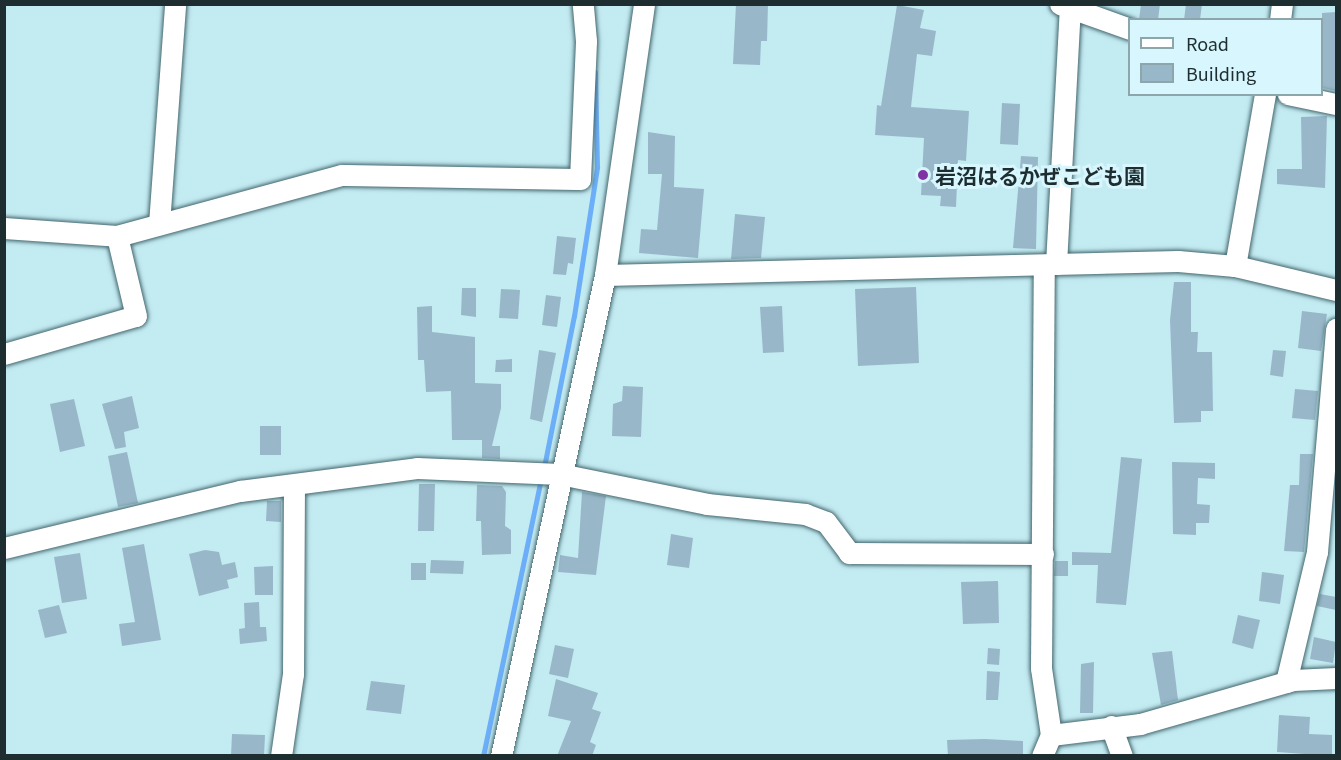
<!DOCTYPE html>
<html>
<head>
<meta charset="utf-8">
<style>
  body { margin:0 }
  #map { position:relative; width:1341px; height:760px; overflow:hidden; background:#c3ebf2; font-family:Georgia,"Noto Sans JP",serif }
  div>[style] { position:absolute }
  .stream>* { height:5px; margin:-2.5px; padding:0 2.5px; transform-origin:2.5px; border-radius:2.5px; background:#6caff8 }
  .building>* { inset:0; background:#98b8c9 }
  .roads { filter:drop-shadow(0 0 2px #43666d) drop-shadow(0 0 2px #43666d) }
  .minor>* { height:21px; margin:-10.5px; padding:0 10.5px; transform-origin:10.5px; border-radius:10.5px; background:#fff }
  .dots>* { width:16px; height:16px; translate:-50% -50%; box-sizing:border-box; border:3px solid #d7f6fd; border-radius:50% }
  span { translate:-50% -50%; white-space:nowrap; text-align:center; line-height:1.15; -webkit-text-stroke:6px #d7f6fd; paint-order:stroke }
  .poi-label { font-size:21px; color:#1e2d30; font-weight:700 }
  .left { translate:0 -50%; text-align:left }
  .frame { position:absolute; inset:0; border:6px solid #1e2d30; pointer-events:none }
  .legend { position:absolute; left:1128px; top:18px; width:195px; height:78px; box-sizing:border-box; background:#d7f6fd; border:2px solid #8da6ab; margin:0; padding:8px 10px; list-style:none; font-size:18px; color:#1e2d30 }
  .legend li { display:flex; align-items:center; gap:12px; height:30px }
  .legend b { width:30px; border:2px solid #8da6ab }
</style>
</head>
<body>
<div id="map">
  <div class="stream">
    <div style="left:545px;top:462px;width:149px;rotate:-78.8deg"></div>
    <div style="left:574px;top:316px;width:151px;rotate:-81.2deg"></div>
    <div style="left:597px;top:167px;width:95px;rotate:-91.2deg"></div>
    <div style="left:483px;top:756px;width:278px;rotate:-78.2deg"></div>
  </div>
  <div class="building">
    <div style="clip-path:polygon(736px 4px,768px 4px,767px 41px,761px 41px,760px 65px,733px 64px)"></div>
    <div style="clip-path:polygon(1141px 4px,1160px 4px,1158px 20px,1139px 20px)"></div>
    <div style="clip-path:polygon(1186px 4px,1202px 4px,1200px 20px,1184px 20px)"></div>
    <div style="clip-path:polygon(897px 5px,924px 10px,920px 28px,936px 31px,932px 56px,917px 54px,911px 107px,969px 111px,966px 161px,958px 160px,956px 207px,940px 206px,941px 196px,921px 195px,924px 138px,875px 135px,877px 105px,881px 106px)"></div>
    <div style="clip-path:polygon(1336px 12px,1336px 91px,1323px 88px,1322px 50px,1322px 13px)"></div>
    <div style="clip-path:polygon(1002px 103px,1020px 104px,1018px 145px,1000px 144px)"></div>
    <div style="clip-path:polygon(1327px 116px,1325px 188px,1277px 184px,1277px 169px,1302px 169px,1301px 117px)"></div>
    <div style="clip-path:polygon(648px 132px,675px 136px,674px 187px,704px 189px,698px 258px,639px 253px,641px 229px,657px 230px,662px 174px,648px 174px)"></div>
    <div style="clip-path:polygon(1021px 156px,1038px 157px,1036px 249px,1013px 248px)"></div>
    <div style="clip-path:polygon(735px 214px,765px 217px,761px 258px,731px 259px)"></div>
    <div style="clip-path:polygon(557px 236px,576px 238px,573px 264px,568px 263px,566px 275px,553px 274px)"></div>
    <div style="clip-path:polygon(1174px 282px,1191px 282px,1191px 332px,1198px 332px,1197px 352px,1212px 352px,1213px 411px,1201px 411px,1201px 422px,1174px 423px,1170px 320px)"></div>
    <div style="clip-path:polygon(916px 287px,919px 363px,858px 366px,855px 289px)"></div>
    <div style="clip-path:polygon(462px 288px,476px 288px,476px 317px,461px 315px)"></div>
    <div style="clip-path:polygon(501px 289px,520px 290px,518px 319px,499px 318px)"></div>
    <div style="clip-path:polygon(546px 295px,561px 297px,557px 327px,542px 325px)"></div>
    <div style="clip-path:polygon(432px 306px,432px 332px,475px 337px,475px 383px,501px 384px,501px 408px,492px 446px,500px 446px,500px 459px,482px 458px,482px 440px,452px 440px,451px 391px,426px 392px,424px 360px,418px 360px,417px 307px)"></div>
    <div style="clip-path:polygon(782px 306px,784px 352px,763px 353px,760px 307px)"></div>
    <div style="clip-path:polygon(1302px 311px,1327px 314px,1321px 351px,1298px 348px)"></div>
    <div style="clip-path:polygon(539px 350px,556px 353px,542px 422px,530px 419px)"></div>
    <div style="clip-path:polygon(1273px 350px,1286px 351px,1283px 377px,1270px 375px)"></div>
    <div style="clip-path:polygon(512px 359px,512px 372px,495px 372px,496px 360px)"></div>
    <div style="clip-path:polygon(623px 386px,643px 387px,641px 437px,612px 436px,613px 404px,622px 401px)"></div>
    <div style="clip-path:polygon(1295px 389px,1318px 391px,1315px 420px,1292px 418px)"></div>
    <div style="clip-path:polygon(132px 396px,139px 428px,124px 432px,126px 447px,115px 449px,102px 404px)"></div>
    <div style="clip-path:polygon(74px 399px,85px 446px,60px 452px,50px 404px)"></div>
    <div style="clip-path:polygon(260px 426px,281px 426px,281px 455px,260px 455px)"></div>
    <div style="clip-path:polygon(127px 452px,138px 503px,118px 507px,108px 456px)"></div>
    <div style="clip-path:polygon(1300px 454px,1313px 454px,1304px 552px,1284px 551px,1290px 485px,1299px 485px)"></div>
    <div style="clip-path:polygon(1121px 457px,1142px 459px,1126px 605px,1096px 603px,1098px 565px,1072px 565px,1072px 552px,1111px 553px)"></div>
    <div style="clip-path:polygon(1172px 462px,1215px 463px,1215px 479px,1198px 478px,1197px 504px,1210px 505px,1209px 523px,1196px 523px,1196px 535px,1173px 534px)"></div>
    <div style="clip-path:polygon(419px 484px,435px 484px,434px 531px,418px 531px)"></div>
    <div style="clip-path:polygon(477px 485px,502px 486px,506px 492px,505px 526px,511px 530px,511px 554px,482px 555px,481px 521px,476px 521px)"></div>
    <div style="clip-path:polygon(582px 492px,606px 496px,596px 575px,558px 572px,560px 555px,578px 558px)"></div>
    <div style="clip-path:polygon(267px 501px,281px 501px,281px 522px,266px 521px)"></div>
    <div style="clip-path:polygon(671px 534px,693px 538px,689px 568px,667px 565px)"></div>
    <div style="clip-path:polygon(144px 544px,161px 640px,122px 646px,119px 624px,135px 622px,122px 548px)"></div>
    <div style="clip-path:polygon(205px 550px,219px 552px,222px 565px,235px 562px,238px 577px,227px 580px,229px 588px,199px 596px,189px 554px)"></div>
    <div style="clip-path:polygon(80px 553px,87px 599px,62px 603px,54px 557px)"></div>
    <div style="clip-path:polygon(431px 560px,464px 561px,463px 574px,430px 573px)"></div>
    <div style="clip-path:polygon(1055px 561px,1068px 561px,1068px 576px,1054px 576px)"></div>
    <div style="clip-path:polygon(411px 563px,426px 563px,426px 580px,411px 580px)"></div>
    <div style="clip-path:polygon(273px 566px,273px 595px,255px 595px,254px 567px)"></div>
    <div style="clip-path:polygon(1262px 572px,1284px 575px,1280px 604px,1259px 601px)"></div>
    <div style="clip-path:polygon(998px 581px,999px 623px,963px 624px,961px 582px)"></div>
    <div style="clip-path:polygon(1320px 594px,1336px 597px,1336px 610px,1317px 606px)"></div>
    <div style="clip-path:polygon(259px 602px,260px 627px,266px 627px,267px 641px,240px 644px,239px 629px,245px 628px,244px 603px)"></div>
    <div style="clip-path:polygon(59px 605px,67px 633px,45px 638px,38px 610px)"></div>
    <div style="clip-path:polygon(1238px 615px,1260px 620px,1253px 649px,1232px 643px)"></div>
    <div style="clip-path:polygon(1314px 637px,1336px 642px,1333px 663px,1310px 659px)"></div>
    <div style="clip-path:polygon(555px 645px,574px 649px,568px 678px,549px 674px)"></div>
    <div style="clip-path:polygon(988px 648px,1000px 649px,999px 665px,987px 664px)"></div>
    <div style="clip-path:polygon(1172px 651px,1178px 700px,1161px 705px,1152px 653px)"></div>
    <div style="clip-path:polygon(1094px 662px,1093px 713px,1080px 713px,1081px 664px)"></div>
    <div style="clip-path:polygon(987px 671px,1000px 672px,998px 700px,986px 700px)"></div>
    <div style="clip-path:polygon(556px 679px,598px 693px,592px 709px,601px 712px,590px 742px,596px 745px,592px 756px,557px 756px,571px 721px,548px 716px)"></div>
    <div style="clip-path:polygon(371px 681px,405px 685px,401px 714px,366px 710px)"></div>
    <div style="clip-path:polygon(1279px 715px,1310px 717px,1309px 734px,1332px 735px,1332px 756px,1277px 752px)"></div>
    <div style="clip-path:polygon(232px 734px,265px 735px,264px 756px,231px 756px)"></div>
    <div style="clip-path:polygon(985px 739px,1023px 741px,1023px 756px,948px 756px,947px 740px)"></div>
  </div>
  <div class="roads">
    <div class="minor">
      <div style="left:1060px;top:4px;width:74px;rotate:19.7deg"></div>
      <div style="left:1280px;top:20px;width:16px;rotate:-83deg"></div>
      <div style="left:1288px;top:94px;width:49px;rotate:11.8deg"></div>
      <div style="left:159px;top:224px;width:221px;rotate:-85.8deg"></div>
      <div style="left:4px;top:228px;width:113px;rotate:4deg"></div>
      <div style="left:117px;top:236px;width:233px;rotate:-15.2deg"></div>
      <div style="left:342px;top:175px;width:238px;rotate:1deg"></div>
      <div style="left:580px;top:179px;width:138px;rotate:-87.5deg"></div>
      <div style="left:586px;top:41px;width:37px;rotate:-95deg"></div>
      <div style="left:1056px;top:264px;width:256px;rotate:-86.9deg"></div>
      <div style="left:1235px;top:266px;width:175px;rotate:-80.1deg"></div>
      <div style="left:605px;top:275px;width:573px;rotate:-1.4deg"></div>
      <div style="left:1178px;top:261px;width:57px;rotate:5deg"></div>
      <div style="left:1235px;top:266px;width:104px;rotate:13.4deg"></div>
      <div style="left:4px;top:354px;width:137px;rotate:-16.1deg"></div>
      <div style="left:136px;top:316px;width:82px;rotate:-103.4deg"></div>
      <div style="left:4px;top:548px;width:243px;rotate:-13.6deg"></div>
      <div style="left:240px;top:491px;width:178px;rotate:-7.4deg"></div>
      <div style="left:417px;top:468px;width:143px;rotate:2.4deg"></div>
      <div style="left:560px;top:474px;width:150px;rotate:11.5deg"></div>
      <div style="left:707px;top:504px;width:99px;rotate:5.8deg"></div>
      <div style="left:805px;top:514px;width:22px;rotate:21deg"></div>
      <div style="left:826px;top:522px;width:39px;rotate:53deg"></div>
      <div style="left:849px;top:553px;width:194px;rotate:0.3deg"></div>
      <div style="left:1286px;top:682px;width:134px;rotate:-76.6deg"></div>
      <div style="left:1317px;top:552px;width:224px;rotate:-85.1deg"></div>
      <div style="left:1111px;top:726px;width:32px;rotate:70deg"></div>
      <div style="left:1051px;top:735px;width:90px;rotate:-7deg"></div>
      <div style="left:1140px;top:724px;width:159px;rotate:-16deg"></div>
      <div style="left:1293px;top:680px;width:43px;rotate:-2.7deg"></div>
      <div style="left:281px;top:756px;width:83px;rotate:-81.7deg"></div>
      <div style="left:293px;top:674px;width:188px;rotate:-89.7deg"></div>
      <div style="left:501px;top:756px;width:492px;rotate:-77.8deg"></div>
      <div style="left:605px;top:275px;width:274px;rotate:-81.8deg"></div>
      <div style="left:1042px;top:756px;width:23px;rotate:-67deg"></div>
      <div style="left:1051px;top:735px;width:68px;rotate:-98.5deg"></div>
      <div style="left:1041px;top:668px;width:403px;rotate:-89.6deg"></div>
    </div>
  </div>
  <div class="dots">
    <div style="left:923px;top:175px;background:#7f32a3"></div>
  </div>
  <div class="poi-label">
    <span class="left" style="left:935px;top:175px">岩沼はるかぜこども園</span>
  </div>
  <div class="frame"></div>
  <ul class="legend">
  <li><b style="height:8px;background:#fff"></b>Road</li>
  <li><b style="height:16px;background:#98b8c9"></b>Building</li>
  </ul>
</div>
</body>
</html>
